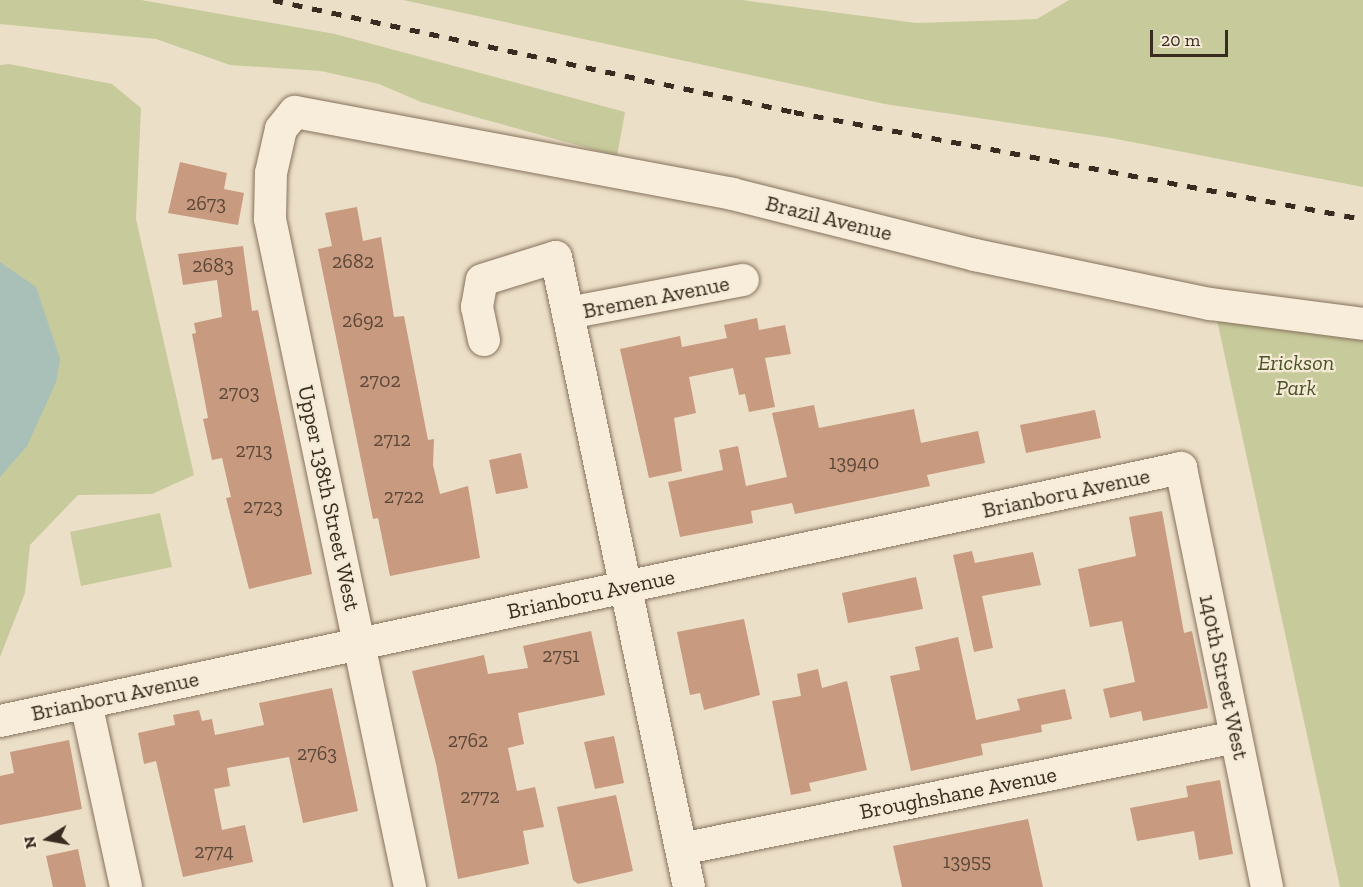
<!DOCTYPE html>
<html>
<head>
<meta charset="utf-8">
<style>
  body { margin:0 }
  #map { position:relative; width:1363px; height:887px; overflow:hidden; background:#ecdfc7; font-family:"Zilla Slab",serif }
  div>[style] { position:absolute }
  .green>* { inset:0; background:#c7ca9b }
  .water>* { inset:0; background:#a8c0b8 }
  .building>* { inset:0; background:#c89a7f }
  .roads { filter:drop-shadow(0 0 2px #87725d) drop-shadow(0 0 2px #87725d) }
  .minor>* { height:32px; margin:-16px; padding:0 16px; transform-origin:16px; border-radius:16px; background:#f7edda }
  .rail>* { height:4.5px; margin-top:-2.25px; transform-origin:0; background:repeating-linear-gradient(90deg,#382b20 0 10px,transparent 0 20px) }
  span { translate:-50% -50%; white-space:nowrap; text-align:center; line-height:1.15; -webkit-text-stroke:4.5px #f4ead6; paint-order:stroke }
  .number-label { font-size:20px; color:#5c4738 }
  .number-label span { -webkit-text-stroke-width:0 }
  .street-label { font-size:22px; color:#382b20 }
  .park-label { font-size:22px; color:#4a5328; font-style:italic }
  .north { position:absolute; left:18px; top:809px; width:60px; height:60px; -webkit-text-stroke:4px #f4ead6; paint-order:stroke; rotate:259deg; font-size:16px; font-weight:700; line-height:24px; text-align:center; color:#382b20 }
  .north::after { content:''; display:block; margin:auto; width:21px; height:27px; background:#382b20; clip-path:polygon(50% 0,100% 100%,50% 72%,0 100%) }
  .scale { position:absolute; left:1150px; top:30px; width:78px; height:27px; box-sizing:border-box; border:3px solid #382b20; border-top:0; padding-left:8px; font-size:18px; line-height:21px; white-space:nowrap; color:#382b20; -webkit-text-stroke:4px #f4ead6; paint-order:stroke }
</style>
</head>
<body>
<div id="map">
  <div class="green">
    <div style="clip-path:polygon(0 0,141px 0,335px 34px,625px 112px,617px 156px,421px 102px,379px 84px,321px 71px,230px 65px,156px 39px,0 24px)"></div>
    <div style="clip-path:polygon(403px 0,742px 0,916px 23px,1037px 19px,1069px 0,1363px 0,1363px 187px,1111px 138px,885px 104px)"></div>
    <div style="clip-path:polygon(9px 64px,112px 84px,141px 108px,136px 219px,194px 475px,152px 494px,78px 495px,30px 545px,25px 593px,0 657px,0 65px)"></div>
    <div style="clip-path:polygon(1212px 297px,1363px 317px,1363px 887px,1340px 887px)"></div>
    <div style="clip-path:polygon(160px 513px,172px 567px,81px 586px,70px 532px)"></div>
  </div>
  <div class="water">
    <div style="clip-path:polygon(0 262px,36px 287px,60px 359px,56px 382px,27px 446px,0 477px)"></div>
  </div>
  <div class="building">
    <div style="clip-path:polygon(180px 162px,227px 173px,224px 189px,244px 193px,238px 225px,168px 213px)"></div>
    <div style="clip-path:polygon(357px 207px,363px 241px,381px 237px,394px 317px,404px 316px,428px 440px,434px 439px,433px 465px,440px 494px,468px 486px,480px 558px,390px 576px,378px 518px,373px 519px,318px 249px,332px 246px,325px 213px)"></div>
    <div style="clip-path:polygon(243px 246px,252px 311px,258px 310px,312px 574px,249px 589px,226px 498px,231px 497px,222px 458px,212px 460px,203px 419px,208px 418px,192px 334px,196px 333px,194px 323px,222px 317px,217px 280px,183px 285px,178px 254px)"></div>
    <div style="clip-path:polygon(757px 318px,759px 330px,785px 325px,791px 354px,765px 358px,775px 407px,749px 412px,745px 394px,739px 395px,733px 368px,689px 377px,696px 413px,674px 418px,682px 471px,649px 478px,620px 349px,680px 336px,682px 347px,727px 338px,724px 325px)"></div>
    <div style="clip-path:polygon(814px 405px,819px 428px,914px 409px,921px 443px,978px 431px,985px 463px,927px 475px,930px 486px,795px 514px,792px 503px,751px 511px,753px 523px,680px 537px,668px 482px,723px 470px,719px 450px,738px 446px,746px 486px,787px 477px,772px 413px)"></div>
    <div style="clip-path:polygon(1095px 410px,1101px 438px,1026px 453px,1020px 425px)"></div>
    <div style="clip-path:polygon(521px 453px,528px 488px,496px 494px,489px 460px)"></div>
    <div style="clip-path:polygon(1162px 511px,1184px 633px,1192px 631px,1208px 708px,1143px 721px,1141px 711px,1110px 718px,1103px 689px,1135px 682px,1122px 621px,1090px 627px,1078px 569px,1136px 556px,1129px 517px)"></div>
    <div style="clip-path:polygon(972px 551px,975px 563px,1033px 552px,1041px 585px,982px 596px,993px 648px,974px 652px,953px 555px)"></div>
    <div style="clip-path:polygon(916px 577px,923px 609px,848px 623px,842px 593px)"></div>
    <div style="clip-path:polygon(744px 619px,760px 695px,704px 710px,700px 693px,690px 695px,677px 632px)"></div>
    <div style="clip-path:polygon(591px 631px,605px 695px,518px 713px,524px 744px,508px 748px,517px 791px,535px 787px,544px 827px,523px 831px,529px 864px,458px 879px,436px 764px,412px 671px,484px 655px,488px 674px,528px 668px,523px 646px)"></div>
    <div style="clip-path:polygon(958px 637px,976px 720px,1020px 710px,1017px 699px,1065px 689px,1072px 719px,1041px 725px,1042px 732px,981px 744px,983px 755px,911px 771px,890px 676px,920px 670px,915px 647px)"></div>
    <div style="clip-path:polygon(818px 669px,822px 688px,847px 681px,867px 770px,809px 783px,811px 791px,791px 795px,772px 701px,801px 696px,797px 674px)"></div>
    <div style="clip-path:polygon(332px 688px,358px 811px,303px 823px,289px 757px,227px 768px,230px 786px,214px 789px,222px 830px,245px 825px,253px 862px,183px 877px,156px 761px,144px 764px,138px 733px,175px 725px,173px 715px,199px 710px,202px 721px,212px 719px,215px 735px,264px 725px,259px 703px)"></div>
    <div style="clip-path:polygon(614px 736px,624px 783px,595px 789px,584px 742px)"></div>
    <div style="clip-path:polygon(69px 740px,82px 809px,0 825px,0 776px,14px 773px,10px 752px)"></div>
    <div style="clip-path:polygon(1220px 780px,1233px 854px,1199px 860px,1194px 831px,1137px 841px,1130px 808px,1188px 797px,1186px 786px)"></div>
    <div style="clip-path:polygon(616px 795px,633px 871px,578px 884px,573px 880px,557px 807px)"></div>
    <div style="clip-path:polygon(1028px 819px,1043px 887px,902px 887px,893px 846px)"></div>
    <div style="clip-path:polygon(78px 849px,86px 887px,53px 887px,46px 856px)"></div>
  </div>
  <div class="roads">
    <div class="minor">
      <div style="left:568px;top:313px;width:178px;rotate:-10.7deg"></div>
      <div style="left:484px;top:340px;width:34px;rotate:-102deg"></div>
      <div style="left:477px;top:307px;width:27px;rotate:-80deg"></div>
      <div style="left:482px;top:280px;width:77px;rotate:-17.3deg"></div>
      <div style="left:556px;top:257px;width:644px;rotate:78.08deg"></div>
      <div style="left:86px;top:703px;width:188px;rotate:77.7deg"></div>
      <div style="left:0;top:721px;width:1208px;rotate:-12.09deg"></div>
      <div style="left:1181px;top:468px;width:428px;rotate:78.4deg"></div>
      <div style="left:681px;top:849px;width:566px;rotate:-11.41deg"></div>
      <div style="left:410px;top:887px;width:683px;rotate:-101.84deg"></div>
      <div style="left:270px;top:219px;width:46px;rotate:-88.8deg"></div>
      <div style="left:271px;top:173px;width:45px;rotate:-77.2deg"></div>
      <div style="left:281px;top:129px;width:22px;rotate:-51deg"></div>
      <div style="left:295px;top:112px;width:445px;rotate:10.6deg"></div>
      <div style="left:732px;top:194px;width:251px;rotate:14.1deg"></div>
      <div style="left:975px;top:255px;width:240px;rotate:11.8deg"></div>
      <div style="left:1210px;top:304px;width:154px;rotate:7.4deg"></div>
    </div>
  </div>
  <div class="rail">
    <div style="left:273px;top:0;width:533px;rotate:12.13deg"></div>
    <div style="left:794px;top:112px;width:579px;rotate:10.65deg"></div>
  </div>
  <div class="number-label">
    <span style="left:206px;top:203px">2673</span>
    <span style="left:353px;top:261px">2682</span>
    <span style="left:213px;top:265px">2683</span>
    <span style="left:363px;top:320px">2692</span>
    <span style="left:380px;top:380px">2702</span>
    <span style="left:239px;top:392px">2703</span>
    <span style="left:392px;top:439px">2712</span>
    <span style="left:254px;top:450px">2713</span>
    <span style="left:854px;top:462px">13940</span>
    <span style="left:404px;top:496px">2722</span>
    <span style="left:263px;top:506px">2723</span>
    <span style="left:561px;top:655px">2751</span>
    <span style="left:468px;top:740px">2762</span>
    <span style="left:317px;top:753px">2763</span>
    <span style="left:480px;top:796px">2772</span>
    <span style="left:214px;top:851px">2774</span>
    <span style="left:967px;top:861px">13955</span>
  </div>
  <div class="street-label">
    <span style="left:829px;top:218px;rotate:14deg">Brazil Avenue</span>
    <span style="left:656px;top:297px;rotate:-11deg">Bremen Avenue</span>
    <span style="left:1066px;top:493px;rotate:-12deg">Brianboru Avenue</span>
    <span style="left:329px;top:498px;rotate:78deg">Upper 138th Street West</span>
    <span style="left:591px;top:594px;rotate:-12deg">Brianboru Avenue</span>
    <span style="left:1224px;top:677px;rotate:78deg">140th Street West</span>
    <span style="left:115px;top:696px;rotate:-12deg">Brianboru Avenue</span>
    <span style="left:958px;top:793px;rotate:-11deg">Broughshane Avenue</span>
  </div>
  <div class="park-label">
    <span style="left:1296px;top:375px">Erickson<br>Park</span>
  </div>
  <div class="north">N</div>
  <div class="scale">20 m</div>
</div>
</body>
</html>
